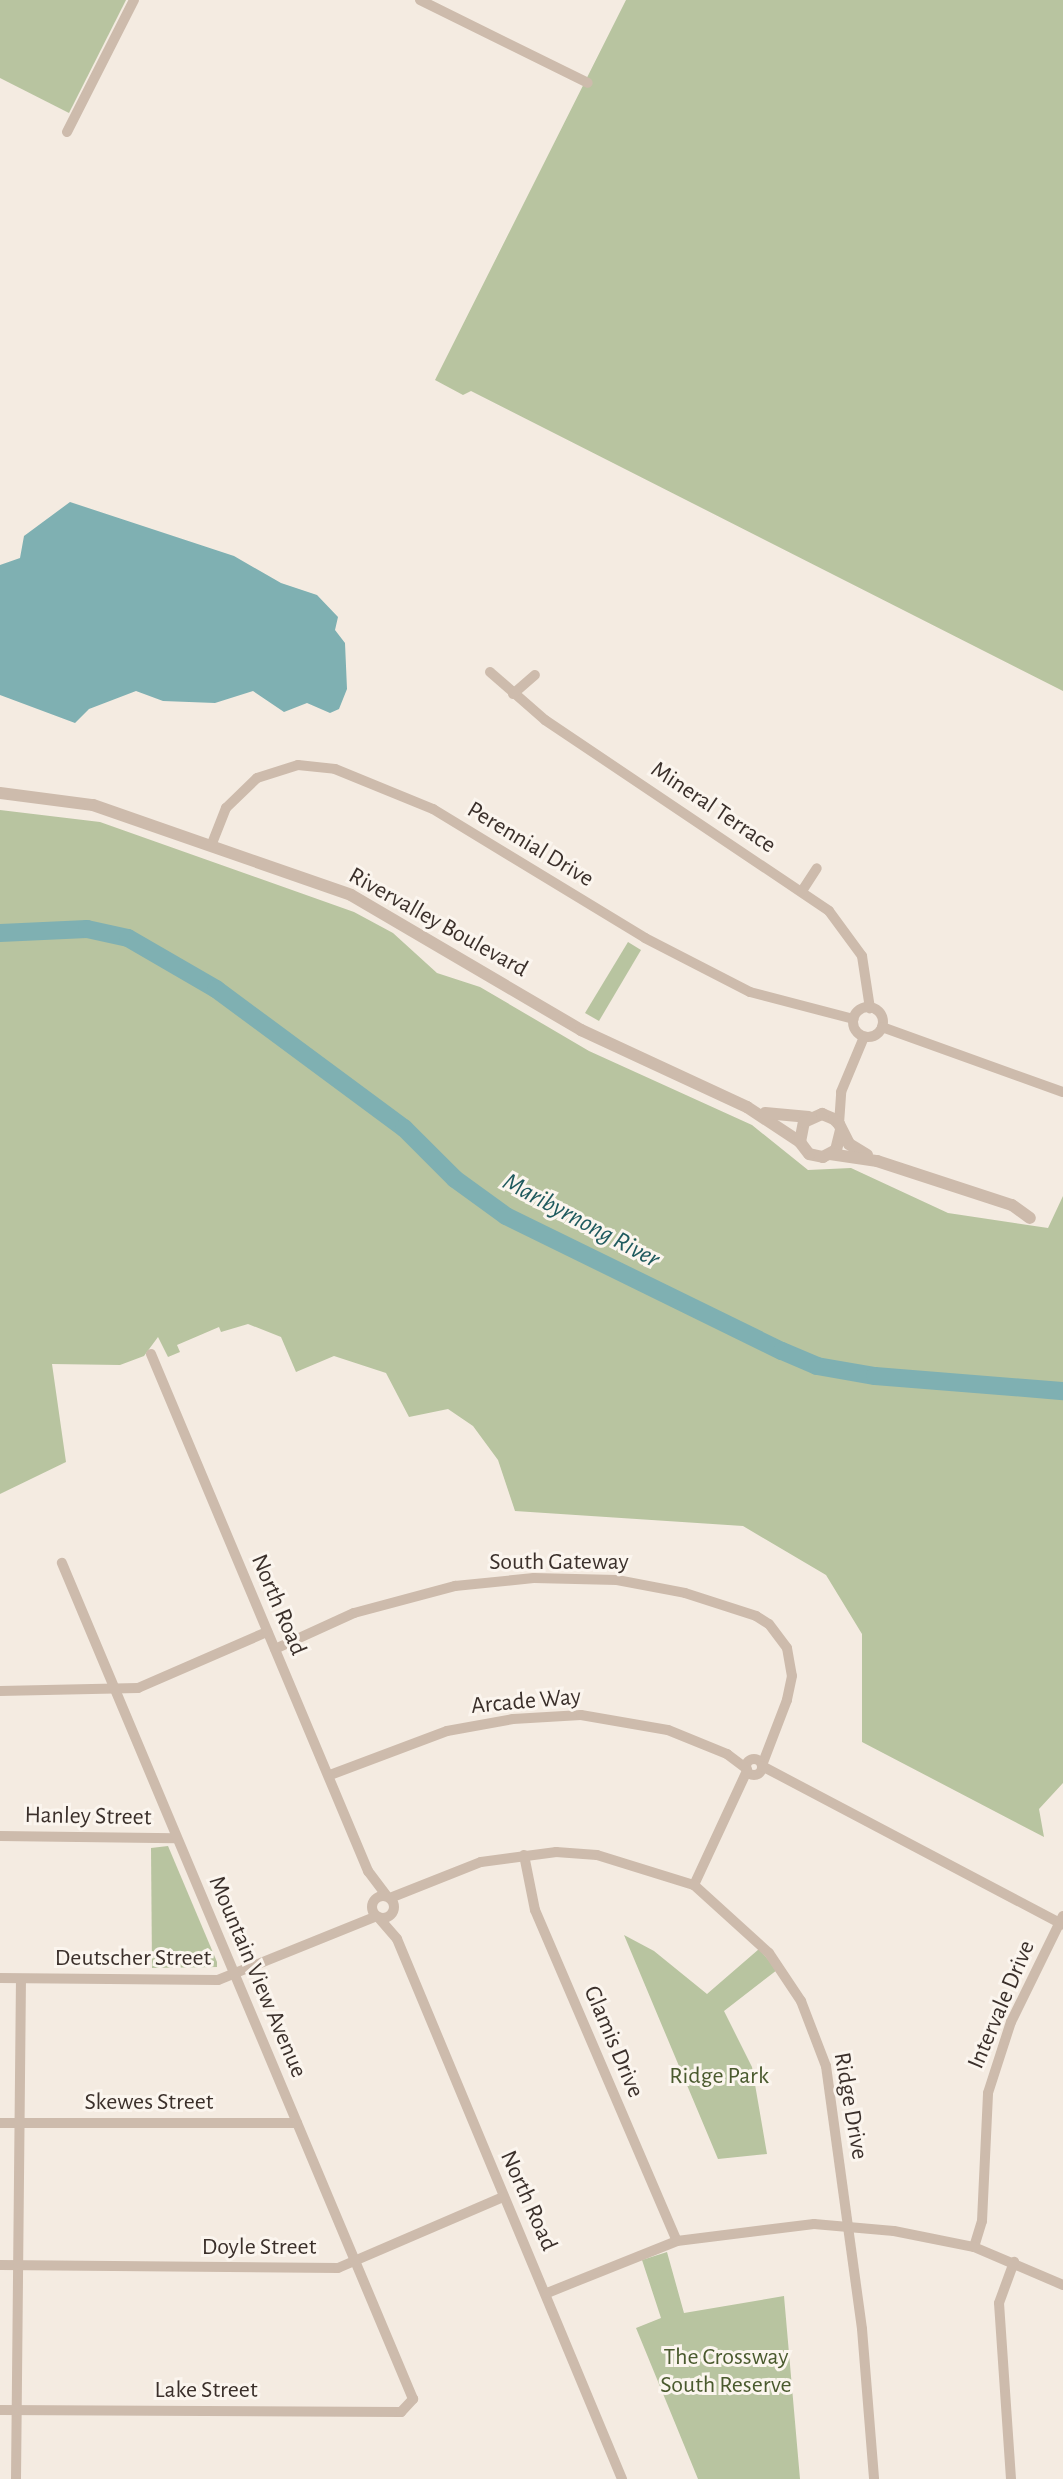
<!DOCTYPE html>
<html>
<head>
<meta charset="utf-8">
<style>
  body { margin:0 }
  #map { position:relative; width:1063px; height:2479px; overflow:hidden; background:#f4ebe1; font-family:"Alegreya Sans",sans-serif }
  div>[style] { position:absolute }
  .green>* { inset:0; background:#b8c4a0 }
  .water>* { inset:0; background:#7fb0b2 }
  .river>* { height:18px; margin:-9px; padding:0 9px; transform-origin:9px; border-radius:9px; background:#7fb0b2 }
  .minor>* { height:10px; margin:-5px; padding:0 5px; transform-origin:5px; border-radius:5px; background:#cdbbac }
  .minor>.ring { margin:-5px; padding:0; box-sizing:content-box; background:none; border:10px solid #cdbbac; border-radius:50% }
  .tertiary>* { height:12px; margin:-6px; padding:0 6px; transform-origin:6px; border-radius:6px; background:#cdbbac }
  span { translate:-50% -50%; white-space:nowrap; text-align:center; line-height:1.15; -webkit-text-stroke:6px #fbf5ee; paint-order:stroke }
  .street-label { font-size:24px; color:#3b302b }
  .park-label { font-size:24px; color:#4a5a2e }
  .water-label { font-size:26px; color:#1f5a5e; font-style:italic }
</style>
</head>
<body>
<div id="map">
  <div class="green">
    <div style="clip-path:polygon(0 0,126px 0,69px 113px,0 78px)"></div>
    <div style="clip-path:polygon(626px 0,1063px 0,1063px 691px,471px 391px,463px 395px,435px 380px)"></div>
    <div style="clip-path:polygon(0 810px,100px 822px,354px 912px,393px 933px,437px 973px,480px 987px,589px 1051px,752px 1125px,808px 1170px,851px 1168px,948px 1213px,1048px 1228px,1063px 1196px,1063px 1783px,1039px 1809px,1044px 1837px,862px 1742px,862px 1634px,826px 1575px,743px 1526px,515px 1511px,498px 1460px,473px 1426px,448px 1409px,409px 1417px,386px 1373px,334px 1356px,296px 1372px,281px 1337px,248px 1324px,221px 1332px,219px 1327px,177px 1345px,180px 1352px,168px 1357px,158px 1337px,144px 1356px,120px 1365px,52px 1364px,66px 1462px,0 1494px)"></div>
    <div style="clip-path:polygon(628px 942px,641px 950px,599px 1021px,585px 1013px)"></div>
    <div style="clip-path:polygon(168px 1846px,217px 1962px,217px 1967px,152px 1968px,151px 1848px)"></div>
    <div style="clip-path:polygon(624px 1935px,654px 1951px,707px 1994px,759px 1949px,777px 1970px,724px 2011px,752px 2067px,767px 2154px,718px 2159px)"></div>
    <div style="clip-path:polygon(667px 2252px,684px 2313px,784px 2296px,800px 2479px,698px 2479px,636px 2328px,661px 2318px,642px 2260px)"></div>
  </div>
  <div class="water">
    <div style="clip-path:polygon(70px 502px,234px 556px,281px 583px,317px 595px,338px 617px,335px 630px,345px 643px,347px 689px,339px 709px,330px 713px,307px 703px,284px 712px,253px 691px,215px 703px,163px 701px,136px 691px,89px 709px,75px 723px,0 695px,0 565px,20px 558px,24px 536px)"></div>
  </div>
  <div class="river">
    <div style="left:0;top:933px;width:87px;rotate:-2.6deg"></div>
    <div style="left:87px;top:929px;width:42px;rotate:12.4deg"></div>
    <div style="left:128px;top:938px;width:102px;rotate:30.1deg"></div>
    <div style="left:216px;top:989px;width:234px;rotate:36.5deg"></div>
    <div style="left:404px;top:1128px;width:72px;rotate:45deg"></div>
    <div style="left:455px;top:1179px;width:63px;rotate:36deg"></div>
    <div style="left:506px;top:1216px;width:307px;rotate:26.1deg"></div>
    <div style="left:782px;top:1351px;width:38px;rotate:23deg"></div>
    <div style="left:817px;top:1366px;width:59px;rotate:9.8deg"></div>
    <div style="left:875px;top:1376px;width:189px;rotate:4.6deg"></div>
  </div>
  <div class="minor">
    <div style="left:420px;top:0;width:187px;rotate:26.3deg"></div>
    <div style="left:67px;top:132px;width:148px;rotate:-63.1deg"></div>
    <div style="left:490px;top:672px;width:73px;rotate:41.1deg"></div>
    <div style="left:545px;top:720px;width:342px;rotate:33.9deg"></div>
    <div style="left:829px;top:911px;width:56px;rotate:53.7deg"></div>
    <div style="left:862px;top:956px;width:53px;rotate:81.3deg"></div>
    <div style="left:513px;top:694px;width:29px;rotate:-41deg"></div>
    <div style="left:211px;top:846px;width:41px;rotate:-68.5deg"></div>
    <div style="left:226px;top:808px;width:43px;rotate:-44.1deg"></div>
    <div style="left:257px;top:778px;width:43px;rotate:-17.6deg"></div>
    <div style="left:298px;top:765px;width:37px;rotate:6deg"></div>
    <div style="left:335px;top:769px;width:106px;rotate:22.2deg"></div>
    <div style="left:433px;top:809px;width:248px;rotate:31.3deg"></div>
    <div style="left:645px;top:938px;width:118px;rotate:27.2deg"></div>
    <div style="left:750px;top:992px;width:107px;rotate:14.6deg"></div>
    <div style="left:802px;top:891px;width:27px;rotate:-57deg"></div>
    <div class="ring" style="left:853px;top:1007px;width:20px;height:20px"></div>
    <div style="left:882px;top:1027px;width:192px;rotate:19.8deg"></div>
    <div style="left:839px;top:1124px;width:32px;rotate:-86deg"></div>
    <div style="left:841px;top:1092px;width:60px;rotate:-67.3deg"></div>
    <div style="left:151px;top:1354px;width:561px;rotate:67.23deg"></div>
    <div style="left:368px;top:1871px;width:31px;rotate:53deg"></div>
    <div style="left:275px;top:1649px;width:87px;rotate:-24.5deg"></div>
    <div style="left:354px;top:1613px;width:105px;rotate:-15deg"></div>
    <div style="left:455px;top:1586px;width:79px;rotate:-5.8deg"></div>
    <div style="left:534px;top:1578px;width:83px;rotate:1.4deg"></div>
    <div style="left:617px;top:1580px;width:69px;rotate:10.8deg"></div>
    <div style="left:685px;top:1593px;width:75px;rotate:17.9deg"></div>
    <div style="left:756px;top:1616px;width:15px;rotate:32deg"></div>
    <div style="left:769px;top:1624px;width:30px;rotate:53deg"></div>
    <div style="left:787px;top:1648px;width:28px;rotate:80deg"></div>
    <div style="left:792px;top:1676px;width:25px;rotate:102deg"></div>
    <div style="left:787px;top:1700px;width:70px;rotate:111deg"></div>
    <div style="left:0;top:1691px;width:138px;rotate:-1.2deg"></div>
    <div style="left:138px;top:1688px;width:141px;rotate:-23.5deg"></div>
    <div class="ring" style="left:746px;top:1759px;width:6px;height:6px"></div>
    <div style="left:762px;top:1766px;width:340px;rotate:27.8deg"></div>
    <div style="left:330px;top:1775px;width:125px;rotate:-20.6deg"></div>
    <div style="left:447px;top:1731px;width:67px;rotate:-10.3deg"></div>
    <div style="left:513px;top:1719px;width:68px;rotate:-3.4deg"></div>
    <div style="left:581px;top:1715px;width:88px;rotate:9.8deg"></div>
    <div style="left:668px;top:1730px;width:64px;rotate:22.1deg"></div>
    <div style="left:727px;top:1754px;width:25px;rotate:37deg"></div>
    <div style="left:0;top:1836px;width:176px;rotate:0.7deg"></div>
    <div style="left:524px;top:1855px;width:56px;rotate:78.7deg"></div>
    <div style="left:535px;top:1910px;width:360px;rotate:66.8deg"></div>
    <div style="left:694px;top:1885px;width:126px;rotate:-65.1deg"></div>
    <div class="ring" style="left:372px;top:1896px;width:12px;height:12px"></div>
    <div style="left:390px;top:1898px;width:98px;rotate:-21.6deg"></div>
    <div style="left:481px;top:1862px;width:76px;rotate:-7.6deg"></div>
    <div style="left:556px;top:1852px;width:41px;rotate:4.2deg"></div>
    <div style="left:597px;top:1855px;width:102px;rotate:17.2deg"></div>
    <div style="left:694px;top:1885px;width:101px;rotate:42.2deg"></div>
    <div style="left:769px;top:1953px;width:58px;rotate:56.3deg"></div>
    <div style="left:801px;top:2001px;width:70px;rotate:69deg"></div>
    <div style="left:826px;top:2066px;width:265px;rotate:82.2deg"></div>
    <div style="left:862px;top:2329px;width:150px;rotate:85.4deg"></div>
    <div style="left:378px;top:1917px;width:29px;rotate:49deg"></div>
    <div style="left:397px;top:1939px;width:585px;rotate:67.38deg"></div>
    <div style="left:0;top:1978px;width:218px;rotate:0.5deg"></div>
    <div style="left:218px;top:1980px;width:171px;rotate:-21.9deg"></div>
    <div style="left:0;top:2123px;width:297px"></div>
    <div style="left:974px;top:2247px;width:27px;rotate:-73deg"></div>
    <div style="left:982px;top:2221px;width:128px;rotate:-87.3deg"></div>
    <div style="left:988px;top:2093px;width:75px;rotate:-72.1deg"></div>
    <div style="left:1011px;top:2022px;width:118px;rotate:-63.9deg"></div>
    <div style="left:0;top:2265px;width:338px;rotate:0.5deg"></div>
    <div style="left:338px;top:2268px;width:180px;rotate:-23.3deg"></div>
    <div style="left:547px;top:2293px;width:140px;rotate:-21.8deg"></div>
    <div style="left:677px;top:2241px;width:138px;rotate:-7.1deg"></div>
    <div style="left:814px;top:2224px;width:80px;rotate:5deg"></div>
    <div style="left:894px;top:2231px;width:82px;rotate:11.3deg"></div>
    <div style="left:974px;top:2247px;width:97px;rotate:23.1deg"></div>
    <div style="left:0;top:2410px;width:401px;rotate:0.3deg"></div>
    <div style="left:401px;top:2412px;width:18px;rotate:-47deg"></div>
    <div style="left:413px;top:2399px;width:907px;rotate:-112.78deg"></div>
    <div style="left:16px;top:2479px;width:500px;rotate:-89.43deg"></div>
    <div style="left:1011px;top:2479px;width:176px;rotate:-93.9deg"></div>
    <div style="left:999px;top:2303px;width:44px;rotate:-69.9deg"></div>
  </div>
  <div class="tertiary">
    <div style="left:0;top:793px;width:94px;rotate:7.4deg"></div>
    <div style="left:93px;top:805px;width:273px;rotate:19.2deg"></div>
    <div style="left:351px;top:895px;width:267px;rotate:30.4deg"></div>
    <div style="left:581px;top:1030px;width:183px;rotate:24.9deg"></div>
    <div style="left:747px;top:1107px;width:64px;rotate:33.4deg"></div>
    <div style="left:765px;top:1113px;width:44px;rotate:5.2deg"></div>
    <div style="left:841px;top:1130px;width:21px;rotate:104deg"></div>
    <div style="left:836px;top:1150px;width:15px;rotate:152deg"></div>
    <div style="left:823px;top:1157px;width:14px;rotate:-168deg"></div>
    <div style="left:809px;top:1154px;width:15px;rotate:-127deg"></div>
    <div style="left:800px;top:1142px;width:20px;rotate:-79deg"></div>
    <div style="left:804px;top:1122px;width:20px;rotate:-24deg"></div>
    <div style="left:822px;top:1114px;width:13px;rotate:23deg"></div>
    <div style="left:834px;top:1119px;width:7px;rotate:45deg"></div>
    <div style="left:839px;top:1124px;width:22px;rotate:63deg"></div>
    <div style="left:849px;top:1144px;width:21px;rotate:31deg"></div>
    <div style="left:830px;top:1154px;width:48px;rotate:8.5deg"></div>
    <div style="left:877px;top:1161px;width:142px;rotate:18.1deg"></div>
    <div style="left:1012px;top:1205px;width:22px;rotate:36deg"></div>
  </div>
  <div class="street-label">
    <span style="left:713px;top:808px;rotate:34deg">Mineral Terrace</span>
    <span style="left:530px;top:845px;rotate:31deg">Perennial Drive</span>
    <span style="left:438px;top:923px;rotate:29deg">Rivervalley Boulevard</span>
    <span style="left:559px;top:1563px">South Gateway</span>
    <span style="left:278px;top:1605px;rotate:67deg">North Road</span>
    <span style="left:526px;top:1702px;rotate:-5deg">Arcade Way</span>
    <span style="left:88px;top:1817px;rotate:1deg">Hanley Street</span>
    <span style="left:133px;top:1959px">Deutscher Street</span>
    <span style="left:257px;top:1977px;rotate:67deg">Mountain View Avenue</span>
    <span style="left:1002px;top:2005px;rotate:-67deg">Intervale Drive</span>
    <span style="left:613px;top:2042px;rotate:67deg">Glamis Drive</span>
    <span style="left:149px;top:2103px">Skewes Street</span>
    <span style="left:850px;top:2106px;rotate:80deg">Ridge Drive</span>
    <span style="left:528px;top:2201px;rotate:66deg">North Road</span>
    <span style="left:259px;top:2248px">Doyle Street</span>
    <span style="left:206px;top:2391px">Lake Street</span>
  </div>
  <div class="park-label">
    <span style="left:719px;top:2077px">Ridge Park</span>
    <span style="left:726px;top:2372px">The Crossway<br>South Reserve</span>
  </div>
  <div class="water-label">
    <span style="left:581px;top:1221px;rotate:28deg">Maribyrnong River</span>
  </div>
</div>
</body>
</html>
